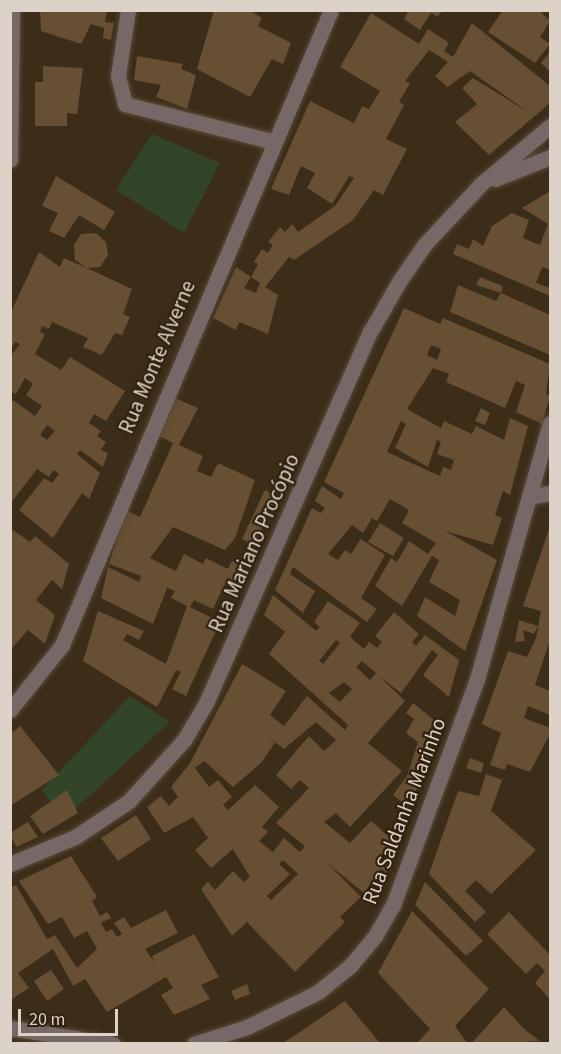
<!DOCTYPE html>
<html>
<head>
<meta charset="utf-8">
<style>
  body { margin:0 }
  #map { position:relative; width:561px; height:1054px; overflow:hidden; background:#3c2d19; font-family:"Source Sans 3",sans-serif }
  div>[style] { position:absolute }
  .green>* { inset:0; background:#324528 }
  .building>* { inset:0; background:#664f32 }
  .roads { filter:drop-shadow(0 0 2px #594b38) drop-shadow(0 0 2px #594b38) }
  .minor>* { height:15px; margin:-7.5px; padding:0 7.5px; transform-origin:7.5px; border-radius:7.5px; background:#756866 }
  span { translate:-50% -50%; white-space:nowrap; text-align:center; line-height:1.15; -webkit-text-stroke:4.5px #312310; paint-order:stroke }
  .street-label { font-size:21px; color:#dcd2c7 }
  .frame { position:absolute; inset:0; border:12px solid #dcd2c7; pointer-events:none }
  .scale { position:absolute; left:18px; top:1009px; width:100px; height:27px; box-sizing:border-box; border:3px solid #dcd2c7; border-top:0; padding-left:8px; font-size:18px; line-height:21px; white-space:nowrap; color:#dcd2c7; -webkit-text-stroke:4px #312310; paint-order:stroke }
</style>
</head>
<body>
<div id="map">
  <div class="green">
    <div style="clip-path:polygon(152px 134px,220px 163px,184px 233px,116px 190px)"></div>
    <div style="clip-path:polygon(130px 696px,170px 722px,63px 820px,42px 790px)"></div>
  </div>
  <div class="building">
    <div style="clip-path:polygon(40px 10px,107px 10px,105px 22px,114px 23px,111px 40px,103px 38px,104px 28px,91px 24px,81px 44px,41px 31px)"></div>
    <div style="clip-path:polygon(214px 10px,249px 10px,262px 18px,258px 26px,291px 43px,283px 64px,272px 59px,250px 97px,197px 69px)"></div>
    <div style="clip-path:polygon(409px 10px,442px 10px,438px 17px,431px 13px,420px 30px,404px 19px)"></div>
    <div style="clip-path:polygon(503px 10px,539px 10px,550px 21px,540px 37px,550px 44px,535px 63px,488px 32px)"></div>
    <div style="clip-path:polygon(371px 13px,419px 44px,428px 29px,449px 43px,444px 51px,453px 57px,472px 23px,550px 86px,550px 103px,489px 155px,455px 122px,477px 104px,462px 88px,473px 78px,528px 112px,470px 71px,447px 87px,435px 76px,448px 62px,429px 50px,405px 81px,410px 83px,399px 102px,404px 105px,386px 139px,407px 149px,383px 195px,374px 190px,353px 220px,294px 260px,289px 257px,265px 287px,278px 295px,268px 334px,239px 322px,236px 330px,213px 318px,236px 267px,251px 277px,244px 288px,256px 293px,260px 283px,251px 277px,258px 264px,254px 262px,262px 249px,268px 253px,273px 245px,268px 242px,280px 227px,285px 232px,292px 224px,298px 232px,335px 206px,354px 178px,349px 176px,332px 204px,307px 188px,315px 173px,301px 166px,289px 195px,271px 189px,310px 101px,354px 123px,362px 106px,369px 109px,380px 91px,340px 67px)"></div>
    <div style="clip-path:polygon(550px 52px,550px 72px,541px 63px)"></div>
    <div style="clip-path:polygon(137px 56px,183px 64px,181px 69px,196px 75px,187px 109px,156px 97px,161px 85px,134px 80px)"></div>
    <div style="clip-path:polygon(43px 66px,83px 68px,77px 114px,67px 113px,67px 126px,35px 126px,35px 82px,43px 82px)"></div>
    <div style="clip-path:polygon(56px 176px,115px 212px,104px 230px,79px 215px,64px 238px,49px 231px,58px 213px,42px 206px)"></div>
    <div style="clip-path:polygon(550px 191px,550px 270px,542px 267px,536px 283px,550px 288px,550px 296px,453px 254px,457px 244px,469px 249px,473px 239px,483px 246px,492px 226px,512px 213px,529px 220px,523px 238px,540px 245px,548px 224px,522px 208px)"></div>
    <div style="clip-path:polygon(evenodd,96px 233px,106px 242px,108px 255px,100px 267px,87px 268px,132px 289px,123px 314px,130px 317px,122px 335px,115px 333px,102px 355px,83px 347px,88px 338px,52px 322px,49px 329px,42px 326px,40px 332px,45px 334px,35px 354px,61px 370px,70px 357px,125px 391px,106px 421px,94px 414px,89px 423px,101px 431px,97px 436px,106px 442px,101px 450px,108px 453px,103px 467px,80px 450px,77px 454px,100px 473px,89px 499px,82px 493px,53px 538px,19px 510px,44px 478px,52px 483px,59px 474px,54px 470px,49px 477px,37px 469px,10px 504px,10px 404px,13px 400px,35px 416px,42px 406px,26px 395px,33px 384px,25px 378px,16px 394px,10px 391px,10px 357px,20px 344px,15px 342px,10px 350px,10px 314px,39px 252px,60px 267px,64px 258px,87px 268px,75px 260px,74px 245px,81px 234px,96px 233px,47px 425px,55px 431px,47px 440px,40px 435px,47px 425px)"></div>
    <div style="clip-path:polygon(480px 277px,503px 286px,501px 293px,476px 285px)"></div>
    <div style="clip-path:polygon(458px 285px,496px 301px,501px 293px,550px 315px,550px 355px,450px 312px)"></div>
    <div style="clip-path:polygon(evenodd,404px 308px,440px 324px,443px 318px,550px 364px,546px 394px,550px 396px,542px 424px,516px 412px,525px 385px,516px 381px,505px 408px,446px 382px,449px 374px,433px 368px,407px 409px,441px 428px,444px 421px,472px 434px,476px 426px,504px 440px,510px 418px,528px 426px,510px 495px,503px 491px,495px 515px,502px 518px,493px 545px,445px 531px,497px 560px,465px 651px,417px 616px,425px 597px,455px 616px,460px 600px,429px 582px,439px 560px,432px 556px,402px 606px,375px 586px,391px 558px,397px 562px,409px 541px,428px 554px,436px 543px,402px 523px,409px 510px,390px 499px,377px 521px,372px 518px,363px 533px,352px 525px,328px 554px,338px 560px,345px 550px,351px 554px,361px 539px,385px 555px,361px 598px,377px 609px,367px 622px,293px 567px,290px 574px,315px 591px,303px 613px,275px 590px,312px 508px,321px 513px,325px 508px,315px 501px,322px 486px,341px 499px,344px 493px,324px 482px,404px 308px,431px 345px,441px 349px,437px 360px,427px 355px,431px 345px,404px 308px,401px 421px,406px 424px,395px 448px,428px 467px,437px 440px,441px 442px,437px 454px,454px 460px,451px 470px,443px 467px,440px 476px,387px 452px,401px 421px)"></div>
    <div style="clip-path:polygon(175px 398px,198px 408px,179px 445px,203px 456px,197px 471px,211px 477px,218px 463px,255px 480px,235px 538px,225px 550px,173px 527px,150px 558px,176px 571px,184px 554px,203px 564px,206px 558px,228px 569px,232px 561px,244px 566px,235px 587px,226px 582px,213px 609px,194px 600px,190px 607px,220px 622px,186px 696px,172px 689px,181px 672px,176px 670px,157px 707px,83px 661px,98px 611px,144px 631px,139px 640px,127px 634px,123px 640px,166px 664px,187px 606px,171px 598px,175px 591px,167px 588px,153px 624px,101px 598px,108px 567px,139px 582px,141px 576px,109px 564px,126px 510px,140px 517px,173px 443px,158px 435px)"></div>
    <div style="clip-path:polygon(481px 408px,490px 413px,485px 425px,475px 421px)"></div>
    <div style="clip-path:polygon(265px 490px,277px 496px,254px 545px,242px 539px)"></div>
    <div style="clip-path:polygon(380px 523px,404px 538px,393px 556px,368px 542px)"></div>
    <div style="clip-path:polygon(550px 526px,550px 640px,535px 685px,550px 691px,550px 715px,528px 706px,524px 718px,550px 728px,550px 734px,530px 772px,507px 764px,505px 770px,490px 765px,501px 733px,482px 724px,508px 651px,527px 657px,536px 638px,541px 611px,523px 606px)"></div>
    <div style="clip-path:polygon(10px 528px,30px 542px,35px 536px,69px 564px,62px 589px,52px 580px,36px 600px,55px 615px,45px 644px,28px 630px,10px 650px)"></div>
    <div style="clip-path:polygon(evenodd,273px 595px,316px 631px,320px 627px,314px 622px,328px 601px,360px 623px,350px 637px,364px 649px,369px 642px,377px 648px,382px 642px,375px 636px,394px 612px,419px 634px,412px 642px,416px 646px,425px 635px,459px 660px,449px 697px,423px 675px,438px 655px,432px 650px,401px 693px,379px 676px,405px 701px,368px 743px,402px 771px,350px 827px,336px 813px,324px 822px,350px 843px,371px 821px,397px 844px,387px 873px,381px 869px,364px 893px,327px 863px,361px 897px,340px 917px,345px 922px,295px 972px,247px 922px,232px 936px,201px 889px,208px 882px,215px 890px,233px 871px,244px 882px,250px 877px,233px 849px,211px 868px,195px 850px,208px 838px,193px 817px,164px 833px,147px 807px,161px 796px,169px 806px,178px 797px,171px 787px,190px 763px,242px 664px,286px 691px,270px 715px,284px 726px,307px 696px,345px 730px,348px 725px,269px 654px,285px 632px,264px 615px,273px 595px,336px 640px,340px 643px,323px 664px,319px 661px,336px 640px,273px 595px,362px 661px,376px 673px,370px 680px,356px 667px,362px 661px,273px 595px,344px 682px,352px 689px,340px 702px,329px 693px,320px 700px,344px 682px,273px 595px,316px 722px,336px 740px,324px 751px,309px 736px,276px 775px,291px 789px,300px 780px,309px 788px,276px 823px,305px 846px,300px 852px,284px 838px,273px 852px,259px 841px,268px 832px,262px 827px,279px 807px,255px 785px,228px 810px,223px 805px,232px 797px,218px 780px,209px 787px,195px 768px,204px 761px,233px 787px,260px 764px,275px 743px,270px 738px,284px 749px,316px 722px,273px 595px,283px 860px,298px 874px,271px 900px,267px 896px,290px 874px,279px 864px,283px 860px)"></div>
    <div style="clip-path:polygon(519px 620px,538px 626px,534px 634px,523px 630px,525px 641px,515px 642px)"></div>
    <div style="clip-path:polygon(413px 703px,434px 720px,423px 745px,430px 751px,410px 808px,393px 795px,407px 776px,418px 742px,406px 733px,414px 719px,406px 713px)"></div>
    <div style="clip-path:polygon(20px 726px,59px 775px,10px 806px,10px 734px)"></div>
    <div style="clip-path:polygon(470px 758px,484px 763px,481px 773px,466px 768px)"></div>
    <div style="clip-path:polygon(486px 774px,502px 780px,491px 811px,536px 850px,491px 894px,476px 880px,465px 891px,486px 912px,475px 922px,429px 874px,458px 791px,479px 796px)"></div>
    <div style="clip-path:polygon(67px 790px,78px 813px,43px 834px,30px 816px)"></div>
    <div style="clip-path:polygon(136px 815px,151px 839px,118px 861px,101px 838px)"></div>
    <div style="clip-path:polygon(28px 822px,38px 837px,16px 847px,10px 833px)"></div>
    <div style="clip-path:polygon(71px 856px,97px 897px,92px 901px,100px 916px,107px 912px,111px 918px,101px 923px,106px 932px,112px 929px,117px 937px,122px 934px,114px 923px,124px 917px,131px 928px,166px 910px,178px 933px,145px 949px,154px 962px,152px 956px,194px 934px,219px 977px,201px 985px,210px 999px,174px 1015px,161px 995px,173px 988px,166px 977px,107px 1012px,85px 979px,73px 986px,53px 949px,18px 973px,29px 988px,12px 999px,10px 888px,16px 885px,47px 939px,55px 935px,77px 968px,97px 949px,87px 931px,74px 938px,62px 917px,48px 924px,19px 881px)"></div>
    <div style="clip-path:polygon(425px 882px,483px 941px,466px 956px,415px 905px)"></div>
    <div style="clip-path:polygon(412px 911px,489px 989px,455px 1026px,468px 1044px,416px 1044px,430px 1029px,378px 973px)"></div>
    <div style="clip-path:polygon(509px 912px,550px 955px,550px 999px,535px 983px,545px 971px,537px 963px,526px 974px,487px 934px)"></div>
    <div style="clip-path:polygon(51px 970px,64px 989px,47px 1001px,34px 981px)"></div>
    <div style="clip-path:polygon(247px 984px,250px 994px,235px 1000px,231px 991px)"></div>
    <div style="clip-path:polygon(345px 1001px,380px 1043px,281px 1044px,297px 1034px)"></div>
    <div style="clip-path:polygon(504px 1007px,524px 1029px,540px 1041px,471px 1044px)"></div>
  </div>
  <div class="roads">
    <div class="minor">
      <div style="left:128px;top:10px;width:67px;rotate:98.6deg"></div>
      <div style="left:118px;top:76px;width:29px;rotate:76deg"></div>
      <div style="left:125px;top:104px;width:151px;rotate:14.2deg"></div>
      <div style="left:10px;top:160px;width:150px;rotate:-89.2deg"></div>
      <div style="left:495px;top:179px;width:59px;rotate:-21.8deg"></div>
      <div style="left:533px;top:496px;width:17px;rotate:-10deg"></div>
      <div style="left:10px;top:710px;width:83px;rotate:-51.3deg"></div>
      <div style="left:62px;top:645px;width:690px;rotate:-67.04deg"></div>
      <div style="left:10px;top:864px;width:70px;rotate:-22.6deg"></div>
      <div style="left:75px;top:837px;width:65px;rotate:-33.7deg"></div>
      <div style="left:129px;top:801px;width:82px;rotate:-48deg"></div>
      <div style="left:184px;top:740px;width:43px;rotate:-59.3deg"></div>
      <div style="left:206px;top:703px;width:406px;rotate:-66.2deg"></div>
      <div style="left:370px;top:332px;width:60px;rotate:-60deg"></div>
      <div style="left:400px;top:280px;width:44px;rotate:-55.2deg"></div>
      <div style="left:425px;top:244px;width:82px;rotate:-47deg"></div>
      <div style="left:481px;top:184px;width:90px;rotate:-40deg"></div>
      <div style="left:10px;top:1028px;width:104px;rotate:8.8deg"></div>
      <div style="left:194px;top:1044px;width:56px;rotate:-17.8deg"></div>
      <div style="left:247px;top:1027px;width:79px;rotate:-26.2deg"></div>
      <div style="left:318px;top:992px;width:41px;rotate:-39.1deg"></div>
      <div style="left:350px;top:966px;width:39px;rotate:-50deg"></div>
      <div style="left:375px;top:936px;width:36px;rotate:-60deg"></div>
      <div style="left:393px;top:905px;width:241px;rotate:-69.6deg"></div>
      <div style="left:477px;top:679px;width:266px;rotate:-74.1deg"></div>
    </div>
  </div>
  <div class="street-label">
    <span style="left:157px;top:357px;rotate:-67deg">Rua Monte Alverne</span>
    <span style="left:254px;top:543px;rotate:-66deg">Rua Mariano Procópio</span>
    <span style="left:404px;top:811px;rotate:-69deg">Rua Saldanha Marinho</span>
  </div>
  <div class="frame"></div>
  <div class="scale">20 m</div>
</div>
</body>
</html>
